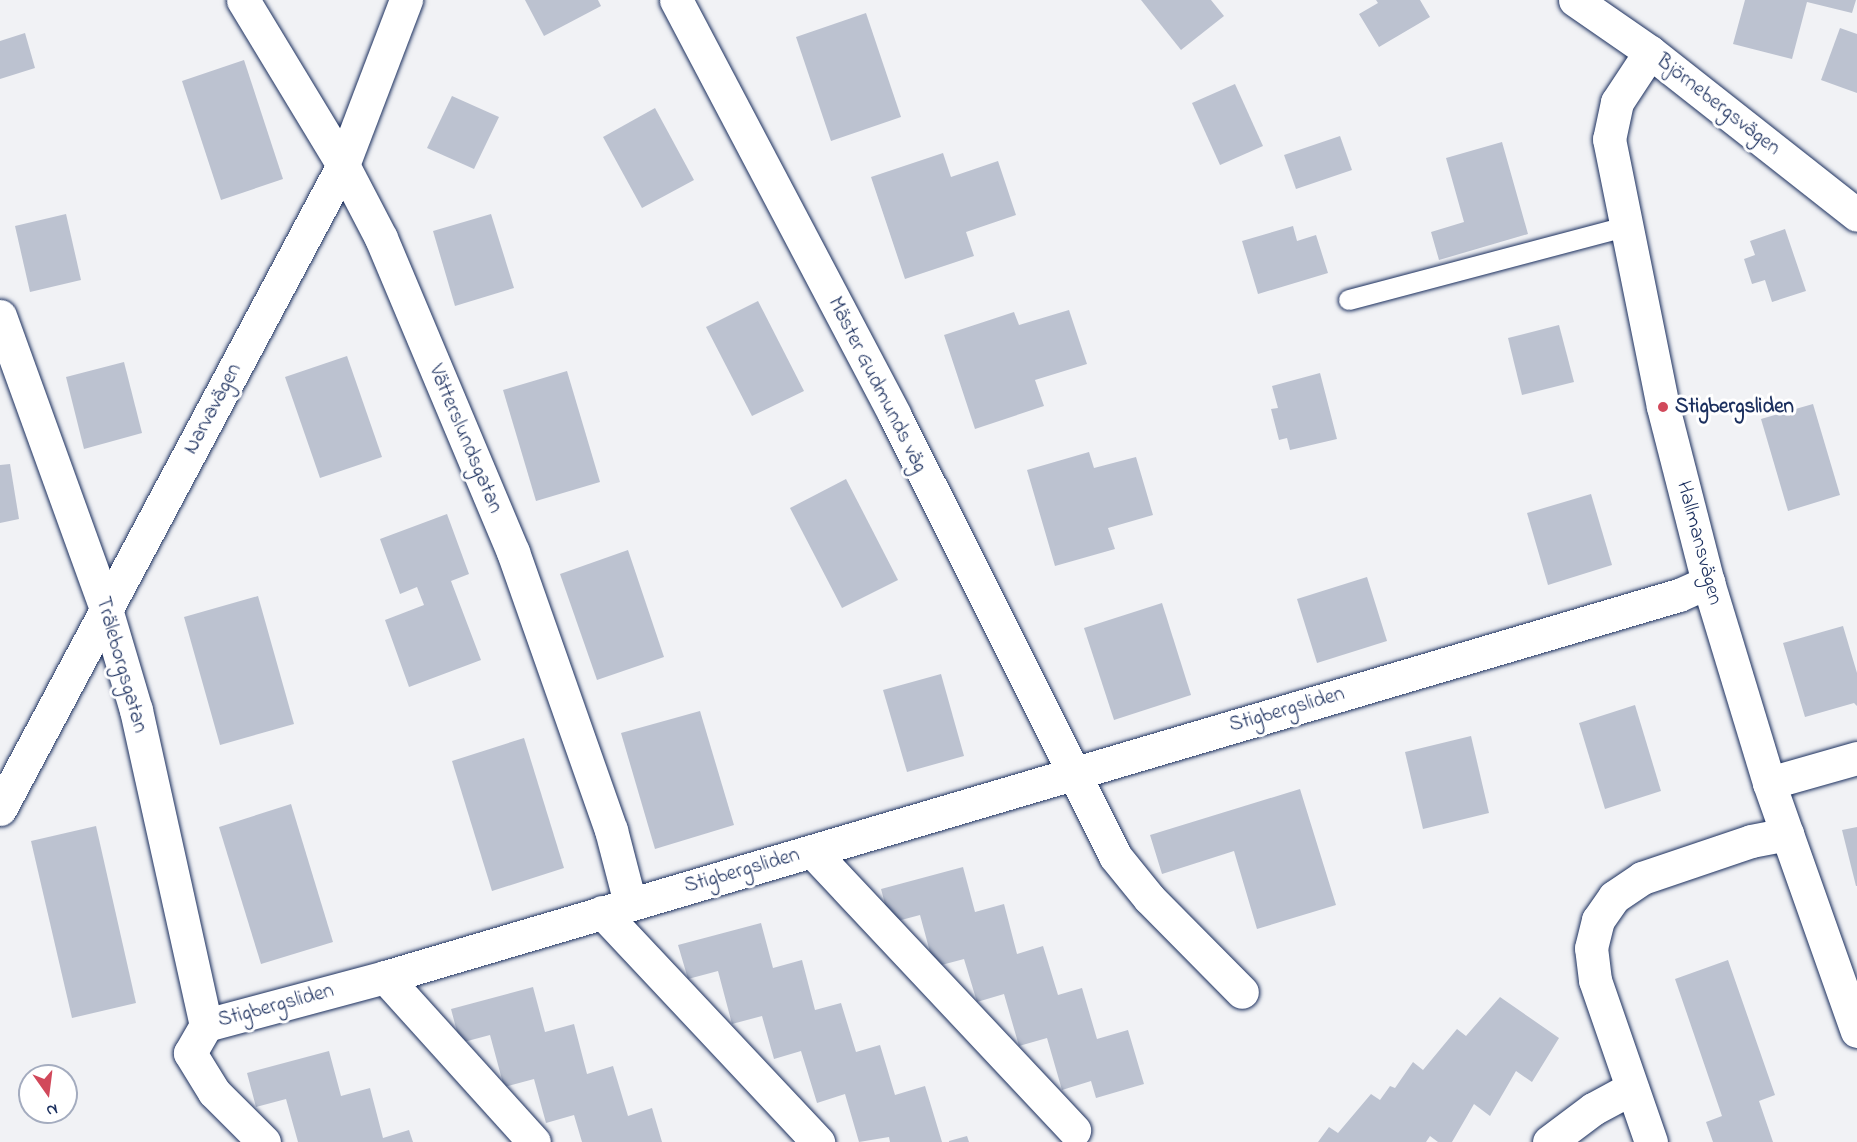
<!DOCTYPE html>
<html>
<head>
<meta charset="utf-8">
<style>
  body { margin:0 }
  #map { position:relative; width:1857px; height:1142px; overflow:hidden; background:#f1f2f5; font-family:"Indie Flower",sans-serif }
  div>[style] { position:absolute }
  .building>* { inset:0; background:#bcc2d0 }
  .roads { filter:drop-shadow(0 0 2px #1b2f5e) drop-shadow(0 0 2px #1b2f5e) }
  .lane>* { height:20px; margin:-10px; padding:0 10px; transform-origin:10px; border-radius:10px; background:#fff }
  .street>* { height:33px; margin:-16.5px; padding:0 16.5px; transform-origin:16.5px; border-radius:16.5px; background:#fff }
  .secondary>* { height:33px; margin:-16.5px; padding:0 16.5px; transform-origin:16.5px; border-radius:16.5px; background:#fff }
  .dots>* { width:16px; height:16px; translate:-50% -50%; box-sizing:border-box; border:3px solid #fff; border-radius:50% }
  span { translate:-50% -50%; white-space:nowrap; text-align:center; line-height:1.15; -webkit-text-stroke:6px #fff; paint-order:stroke }
  .street-label { font-size:21px; color:#1b2f5e }
  .poi-label { font-size:21px; color:#1b2f5e; font-weight:700 }
  .left { translate:0 -50%; text-align:left }
  .north { position:absolute; left:18px; top:1064px; width:60px; height:60px; box-sizing:border-box; background:#fff; border:2px solid #a4acbf; border-radius:50%; rotate:166deg; font-size:16px; font-weight:700; line-height:24px; text-align:center; color:#1b2f5e }
  .north::after { content:''; display:block; margin:auto; width:21px; height:27px; background:#d1495b; clip-path:polygon(50% 0,100% 100%,50% 72%,0 100%) }
</style>
</head>
<body>
<div id="map">
  <div class="building">
    <div style="clip-path:polygon(525px 0,598px 0,601px 6px,544px 36px)"></div>
    <div style="clip-path:polygon(1141px 0,1211px 0,1224px 16px,1181px 50px)"></div>
    <div style="clip-path:polygon(1376px 0,1420px 0,1430px 17px,1379px 47px,1359px 14px,1378px 3px)"></div>
    <div style="clip-path:polygon(1745px 0,1856px 0,1852px 13px,1807px 2px,1792px 59px,1733px 44px)"></div>
    <div style="clip-path:polygon(866px 13px,901px 117px,831px 141px,796px 37px)"></div>
    <div style="clip-path:polygon(1840px 28px,1857px 34px,1857px 93px,1821px 80px)"></div>
    <div style="clip-path:polygon(25px 33px,35px 68px,0 79px,0 41px)"></div>
    <div style="clip-path:polygon(244px 60px,283px 179px,221px 200px,182px 81px)"></div>
    <div style="clip-path:polygon(1235px 84px,1263px 146px,1220px 165px,1192px 103px)"></div>
    <div style="clip-path:polygon(452px 96px,499px 117px,474px 169px,427px 148px)"></div>
    <div style="clip-path:polygon(655px 108px,694px 180px,642px 208px,603px 137px)"></div>
    <div style="clip-path:polygon(1340px 136px,1352px 170px,1296px 189px,1284px 155px)"></div>
    <div style="clip-path:polygon(1502px 142px,1528px 234px,1439px 260px,1431px 232px,1464px 222px,1446px 158px)"></div>
    <div style="clip-path:polygon(943px 153px,951px 177px,998px 161px,1016px 215px,966px 232px,974px 256px,905px 279px,871px 177px)"></div>
    <div style="clip-path:polygon(66px 214px,81px 280px,30px 292px,15px 226px)"></div>
    <div style="clip-path:polygon(491px 214px,514px 288px,455px 306px,433px 231px)"></div>
    <div style="clip-path:polygon(1293px 226px,1297px 241px,1316px 235px,1328px 273px,1258px 294px,1242px 241px)"></div>
    <div style="clip-path:polygon(1785px 229px,1806px 291px,1772px 302px,1765px 280px,1752px 284px,1744px 259px,1755px 255px,1750px 241px)"></div>
    <div style="clip-path:polygon(758px 301px,804px 391px,752px 416px,706px 327px)"></div>
    <div style="clip-path:polygon(1069px 310px,1087px 364px,1035px 380px,1044px 406px,975px 429px,944px 335px,1014px 312px,1019px 325px)"></div>
    <div style="clip-path:polygon(1559px 325px,1574px 382px,1522px 395px,1508px 338px)"></div>
    <div style="clip-path:polygon(347px 356px,382px 457px,320px 478px,285px 377px)"></div>
    <div style="clip-path:polygon(124px 362px,142px 433px,84px 449px,66px 377px)"></div>
    <div style="clip-path:polygon(567px 371px,600px 482px,536px 501px,503px 390px)"></div>
    <div style="clip-path:polygon(1320px 373px,1337px 439px,1290px 450px,1287px 438px,1279px 440px,1271px 409px,1278px 408px,1272px 386px)"></div>
    <div style="clip-path:polygon(1813px 404px,1840px 495px,1788px 511px,1761px 419px)"></div>
    <div style="clip-path:polygon(1089px 452px,1094px 468px,1136px 457px,1153px 515px,1108px 528px,1115px 549px,1055px 566px,1027px 470px)"></div>
    <div style="clip-path:polygon(10px 464px,19px 519px,0 523px,0 465px)"></div>
    <div style="clip-path:polygon(846px 479px,898px 580px,842px 608px,790px 508px)"></div>
    <div style="clip-path:polygon(1591px 494px,1612px 565px,1548px 585px,1527px 513px)"></div>
    <div style="clip-path:polygon(447px 514px,469px 574px,451px 581px,481px 660px,409px 687px,385px 620px,424px 605px,417px 587px,400px 594px,380px 539px)"></div>
    <div style="clip-path:polygon(628px 550px,664px 657px,597px 680px,560px 574px)"></div>
    <div style="clip-path:polygon(1367px 577px,1387px 641px,1317px 663px,1297px 599px)"></div>
    <div style="clip-path:polygon(258px 596px,294px 724px,220px 745px,184px 617px)"></div>
    <div style="clip-path:polygon(1162px 603px,1191px 695px,1114px 720px,1084px 628px)"></div>
    <div style="clip-path:polygon(1843px 626px,1857px 673px,1857px 706px,1854px 703px,1805px 717px,1783px 643px)"></div>
    <div style="clip-path:polygon(941px 674px,964px 756px,907px 772px,883px 690px)"></div>
    <div style="clip-path:polygon(1635px 705px,1661px 791px,1605px 809px,1579px 723px)"></div>
    <div style="clip-path:polygon(700px 711px,734px 825px,655px 849px,621px 733px)"></div>
    <div style="clip-path:polygon(1471px 736px,1489px 813px,1423px 829px,1405px 752px)"></div>
    <div style="clip-path:polygon(524px 738px,564px 868px,492px 891px,452px 761px)"></div>
    <div style="clip-path:polygon(1300px 789px,1336px 905px,1257px 929px,1234px 851px,1162px 874px,1150px 835px)"></div>
    <div style="clip-path:polygon(291px 804px,333px 942px,261px 964px,219px 827px)"></div>
    <div style="clip-path:polygon(96px 826px,136px 1003px,72px 1018px,31px 841px)"></div>
    <div style="clip-path:polygon(1857px 827px,1857px 886px,1856px 886px,1842px 830px)"></div>
    <div style="clip-path:polygon(963px 867px,975px 912px,1004px 904px,1017px 954px,1043px 946px,1058px 995px,1082px 988px,1097px 1039px,1128px 1030px,1144px 1084px,1096px 1098px,1091px 1081px,1062px 1090px,1047px 1038px,1019px 1046px,1004px 994px,977px 1002px,964px 959px,934px 967px,920px 915px,890px 923px,881px 889px)"></div>
    <div style="clip-path:polygon(761px 923px,773px 968px,802px 960px,815px 1010px,841px 1003px,856px 1052px,880px 1045px,895px 1095px,925px 1086px,942px 1142px,890px 1142px,889px 1137px,859px 1142px,845px 1094px,817px 1103px,801px 1051px,774px 1059px,762px 1016px,732px 1024px,718px 971px,688px 979px,678px 945px)"></div>
    <div style="clip-path:polygon(1728px 960px,1775px 1095px,1759px 1101px,1773px 1142px,1713px 1142px,1706px 1122px,1722px 1116px,1675px 979px)"></div>
    <div style="clip-path:polygon(533px 987px,545px 1032px,574px 1024px,587px 1074px,613px 1066px,628px 1116px,652px 1108px,662px 1142px,582px 1142px,574px 1115px,546px 1123px,534px 1079px,504px 1087px,490px 1035px,460px 1043px,451px 1009px)"></div>
    <div style="clip-path:polygon(1500px 997px,1559px 1038px,1532px 1082px,1516px 1071px,1490px 1116px,1474px 1104px,1452px 1142px,1438px 1142px,1430px 1136px,1426px 1142px,1318px 1142px,1329px 1127px,1338px 1133px,1371px 1094px,1380px 1100px,1390px 1086px,1395px 1088px,1413px 1062px,1423px 1070px,1457px 1029px,1466px 1036px)"></div>
    <div style="clip-path:polygon(329px 1051px,341px 1096px,370px 1088px,383px 1138px,409px 1130px,413px 1142px,298px 1142px,286px 1099px,256px 1107px,247px 1073px)"></div>
    <div style="clip-path:polygon(967px 1136px,969px 1142px,949px 1142px,949px 1141px)"></div>
  </div>
  <div class="roads">
    <div class="lane">
      <div style="left:1349px;top:300px;width:286px;rotate:-14.8deg"></div>
    </div>
    <div class="street">
      <div style="left:243px;top:0;width:193px;rotate:58.8deg"></div>
      <div style="left:343px;top:165px;width:82px;rotate:62.5deg"></div>
      <div style="left:381px;top:238px;width:341px;rotate:67.2deg"></div>
      <div style="left:513px;top:552px;width:295px;rotate:70.6deg"></div>
      <div style="left:611px;top:830px;width:75px;rotate:75.4deg"></div>
      <div style="left:676px;top:0;width:468px;rotate:62.2deg"></div>
      <div style="left:894px;top:414px;width:494px;rotate:63.4deg"></div>
      <div style="left:1115px;top:856px;width:54px;rotate:51deg"></div>
      <div style="left:1149px;top:898px;width:132px;rotate:45.3deg"></div>
      <div style="left:1650px;top:52px;width:60px;rotate:123.4deg"></div>
      <div style="left:1617px;top:102px;width:38px;rotate:102deg"></div>
      <div style="left:1609px;top:139px;width:273px;rotate:78.6deg"></div>
      <div style="left:1663px;top:407px;width:181px;rotate:75.6deg"></div>
      <div style="left:1708px;top:582px;width:210px;rotate:73.1deg"></div>
      <div style="left:1769px;top:783px;width:263px;rotate:70.5deg"></div>
      <div style="left:0;top:316px;width:312px;rotate:70.1deg"></div>
      <div style="left:106px;top:609px;width:105px;rotate:73.5deg"></div>
      <div style="left:136px;top:710px;width:323px;rotate:77.5deg"></div>
      <div style="left:1769px;top:783px;width:91px;rotate:-15.9deg"></div>
      <div style="left:0;top:809px;width:730px;rotate:-61.96deg"></div>
      <div style="left:343px;top:165px;width:177px;rotate:-69.1deg"></div>
      <div style="left:812px;top:851px;width:383px;rotate:46.8deg"></div>
      <div style="left:602px;top:912px;width:316px;rotate:46.8deg"></div>
      <div style="left:385px;top:977px;width:222px;rotate:47.9deg"></div>
      <div style="left:264px;top:1142px;width:71px;rotate:-135deg"></div>
      <div style="left:214px;top:1092px;width:46px;rotate:-121.6deg"></div>
      <div style="left:190px;top:1053px;width:32px;rotate:-60deg"></div>
      <div style="left:206px;top:1025px;width:185px;rotate:-15deg"></div>
      <div style="left:385px;top:977px;width:1349px;rotate:-16.45deg"></div>
      <div style="left:1679px;top:595px;width:32px;rotate:-24deg"></div>
      <div style="left:1549px;top:1142px;width:55px;rotate:-36.9deg"></div>
      <div style="left:1593px;top:1109px;width:44px;rotate:-28.3deg"></div>
      <div style="left:1651px;top:1142px;width:171px;rotate:-109.1deg"></div>
      <div style="left:1595px;top:980px;width:32px;rotate:-97deg"></div>
      <div style="left:1591px;top:948px;width:29px;rotate:-76deg"></div>
      <div style="left:1598px;top:920px;width:28px;rotate:-55deg"></div>
      <div style="left:1614px;top:897px;width:34px;rotate:-34deg"></div>
      <div style="left:1642px;top:878px;width:115px;rotate:-18.7deg"></div>
      <div style="left:1751px;top:841px;width:37px;rotate:-11deg"></div>
    </div>
    <div class="secondary">
      <div style="left:1575px;top:0;width:91px;rotate:34.7deg"></div>
      <div style="left:1650px;top:52px;width:263px;rotate:38.2deg"></div>
    </div>
  </div>
  <div class="dots">
    <div style="left:1663px;top:407px;background:#d1495b"></div>
  </div>
  <div class="street-label">
    <span style="left:1718px;top:105px;rotate:38deg">Björnebergsvägen</span>
    <span style="left:877px;top:385px;rotate:63deg">Mäster Gudmunds väg</span>
    <span style="left:213px;top:409px;rotate:-62deg">Narvavägen</span>
    <span style="left:465px;top:439px;rotate:67deg">Vätterslundsgatan</span>
    <span style="left:1699px;top:543px;rotate:75deg">Hallmansvägen</span>
    <span style="left:121px;top:665px;rotate:74deg">Träleborgsgatan</span>
    <span style="left:1287px;top:710px;rotate:-16deg">Stigbergsliden</span>
    <span style="left:742px;top:871px;rotate:-16deg">Stigbergsliden</span>
    <span style="left:276px;top:1006px;rotate:-15deg">Stigbergsliden</span>
  </div>
  <div class="poi-label">
    <span class="left" style="left:1675px;top:407px">Stigbergsliden</span>
  </div>
  <div class="north">N</div>
</div>
</body>
</html>
